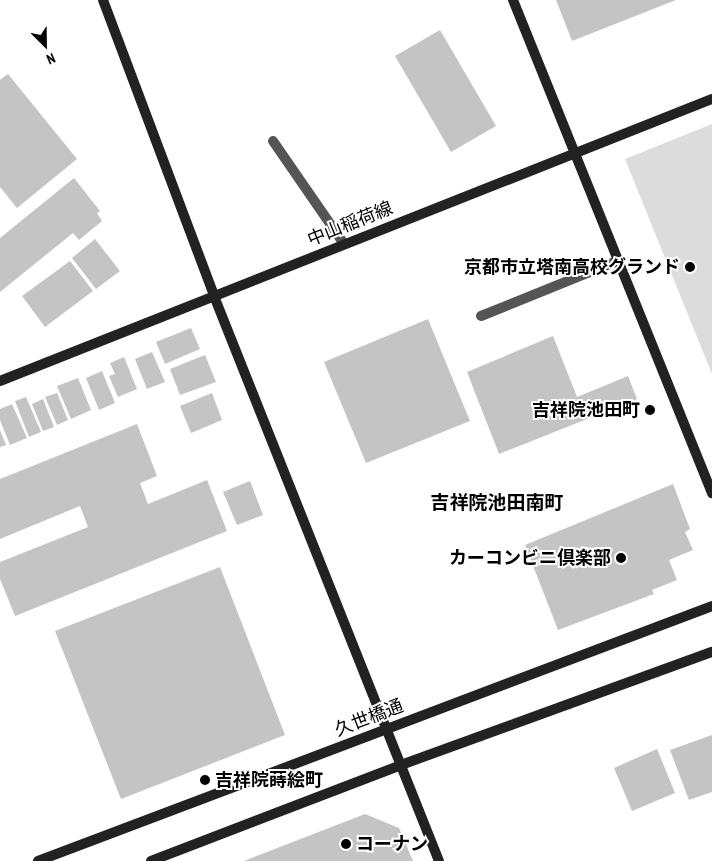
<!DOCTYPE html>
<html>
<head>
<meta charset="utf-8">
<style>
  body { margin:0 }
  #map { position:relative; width:712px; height:861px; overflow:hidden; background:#fff; font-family:"PT Sans Narrow","Noto Sans JP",sans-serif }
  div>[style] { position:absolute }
  .green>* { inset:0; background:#dcdcdc }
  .building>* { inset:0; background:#c4c4c4 }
  .street>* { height:10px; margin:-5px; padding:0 5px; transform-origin:5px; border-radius:5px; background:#555 }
  .secondary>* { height:10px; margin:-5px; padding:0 5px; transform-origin:5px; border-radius:5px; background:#222 }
  .dots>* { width:14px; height:14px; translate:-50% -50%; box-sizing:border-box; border:2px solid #fff; border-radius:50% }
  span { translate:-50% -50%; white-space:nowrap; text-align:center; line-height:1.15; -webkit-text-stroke:4px #fff; paint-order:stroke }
  .street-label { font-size:18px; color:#000 }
  .poi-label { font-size:18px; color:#000; font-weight:700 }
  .right { translate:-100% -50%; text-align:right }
  .left { translate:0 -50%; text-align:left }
  .neighbourhood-label { font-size:19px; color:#000; font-weight:700 }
  .north { position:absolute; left:20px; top:20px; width:50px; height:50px; -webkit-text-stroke:4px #fff; paint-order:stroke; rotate:157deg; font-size:14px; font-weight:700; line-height:20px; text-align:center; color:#000 }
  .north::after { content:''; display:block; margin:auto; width:18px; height:22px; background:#000; clip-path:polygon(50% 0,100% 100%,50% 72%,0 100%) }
</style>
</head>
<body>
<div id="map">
  <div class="green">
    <div style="clip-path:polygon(712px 124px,712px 374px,625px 159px)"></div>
  </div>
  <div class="building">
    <div style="clip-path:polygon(556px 0,676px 0,572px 41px)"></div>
    <div style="clip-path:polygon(440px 30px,496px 126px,451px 152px,395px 56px)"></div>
    <div style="clip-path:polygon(8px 74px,77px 159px,17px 208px,0 187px,0 80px)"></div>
    <div style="clip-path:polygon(74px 178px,100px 211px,97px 213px,102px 221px,79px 240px,73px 233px,0 292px,0 238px)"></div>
    <div style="clip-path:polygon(95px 239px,120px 271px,96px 289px,72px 258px)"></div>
    <div style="clip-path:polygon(70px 261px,93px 291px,45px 327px,22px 296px)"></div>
    <div style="clip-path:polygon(428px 319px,470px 421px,366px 463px,324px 362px)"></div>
    <div style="clip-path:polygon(191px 328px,200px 349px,165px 364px,156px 342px)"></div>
    <div style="clip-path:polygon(553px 336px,577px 397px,628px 376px,637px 399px,499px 454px,467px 372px)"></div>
    <div style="clip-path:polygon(152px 352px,165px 382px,147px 389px,135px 359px)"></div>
    <div style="clip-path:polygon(205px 355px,216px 382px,180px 395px,170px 369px)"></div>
    <div style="clip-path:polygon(124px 357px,137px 389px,118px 397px,109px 376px,115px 374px,110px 363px)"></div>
    <div style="clip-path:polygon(102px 371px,115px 403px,99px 410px,86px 378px)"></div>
    <div style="clip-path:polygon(78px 378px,91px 410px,71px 419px,57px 386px)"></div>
    <div style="clip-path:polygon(57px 393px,68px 420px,57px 425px,45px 397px)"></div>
    <div style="clip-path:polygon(212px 393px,222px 420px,191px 433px,180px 406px)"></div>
    <div style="clip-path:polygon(26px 397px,41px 432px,29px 437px,15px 401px)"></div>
    <div style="clip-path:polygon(43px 399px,54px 427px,43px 431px,32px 404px)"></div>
    <div style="clip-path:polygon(12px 404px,27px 438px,10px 445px,0 420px,0 409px)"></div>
    <div style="clip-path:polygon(137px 424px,157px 476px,140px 483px,148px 504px,207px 480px,227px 531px,15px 616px,0 579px,0 562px,88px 527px,80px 506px,0 539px,0 479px)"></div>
    <div style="clip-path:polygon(0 430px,6px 445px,0 447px)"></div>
    <div style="clip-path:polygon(250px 481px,263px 515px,237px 525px,223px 492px)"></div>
    <div style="clip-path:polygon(673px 484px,690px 529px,685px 532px,693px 550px,669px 560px,677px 580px,652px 590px,654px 594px,558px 630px,525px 545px)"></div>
    <div style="clip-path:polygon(220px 567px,285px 735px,121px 799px,55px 631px)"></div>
    <div style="clip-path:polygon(712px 735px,712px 792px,689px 800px,670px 750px)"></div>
    <div style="clip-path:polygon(657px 749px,675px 793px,632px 811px,614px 768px)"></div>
    <div style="clip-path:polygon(365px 814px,399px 828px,413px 861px,244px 861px)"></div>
  </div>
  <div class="street">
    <div style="left:273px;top:141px;width:125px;rotate:55.4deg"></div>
    <div style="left:481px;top:316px;width:147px;rotate:-22deg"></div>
  </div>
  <div class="secondary">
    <div style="left:103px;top:0;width:316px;rotate:69.4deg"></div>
    <div style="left:214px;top:296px;width:608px;rotate:68.29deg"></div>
    <div style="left:513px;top:0;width:532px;rotate:68.02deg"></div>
    <div style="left:0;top:381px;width:766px;rotate:-21.61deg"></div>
    <div style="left:38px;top:861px;width:721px;rotate:-20.72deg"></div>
    <div style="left:151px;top:861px;width:268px;rotate:-21deg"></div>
    <div style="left:401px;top:765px;width:331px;rotate:-20deg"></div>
  </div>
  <div class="dots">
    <div style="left:690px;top:267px;background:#000"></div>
    <div style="left:650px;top:410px;background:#000"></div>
    <div style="left:621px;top:558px;background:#000"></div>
    <div style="left:205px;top:780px;background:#000"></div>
    <div style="left:346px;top:844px;background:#000"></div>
  </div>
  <div class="street-label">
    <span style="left:350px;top:224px;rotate:-22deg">中山稲荷線</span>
    <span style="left:369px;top:718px;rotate:-21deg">久世橋通</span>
  </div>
  <div class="poi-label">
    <span class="right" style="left:680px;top:267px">京都市立塔南高校グランド</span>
    <span class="right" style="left:640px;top:410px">吉祥院池田町</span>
    <span class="right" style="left:611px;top:558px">カーコンビニ倶楽部</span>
    <span class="left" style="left:215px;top:780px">吉祥院蒔絵町</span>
    <span class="left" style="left:356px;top:844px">コーナン</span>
  </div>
  <div class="neighbourhood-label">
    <span style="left:497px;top:503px">吉祥院池田南町</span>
  </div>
  <div class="north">N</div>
</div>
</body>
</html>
